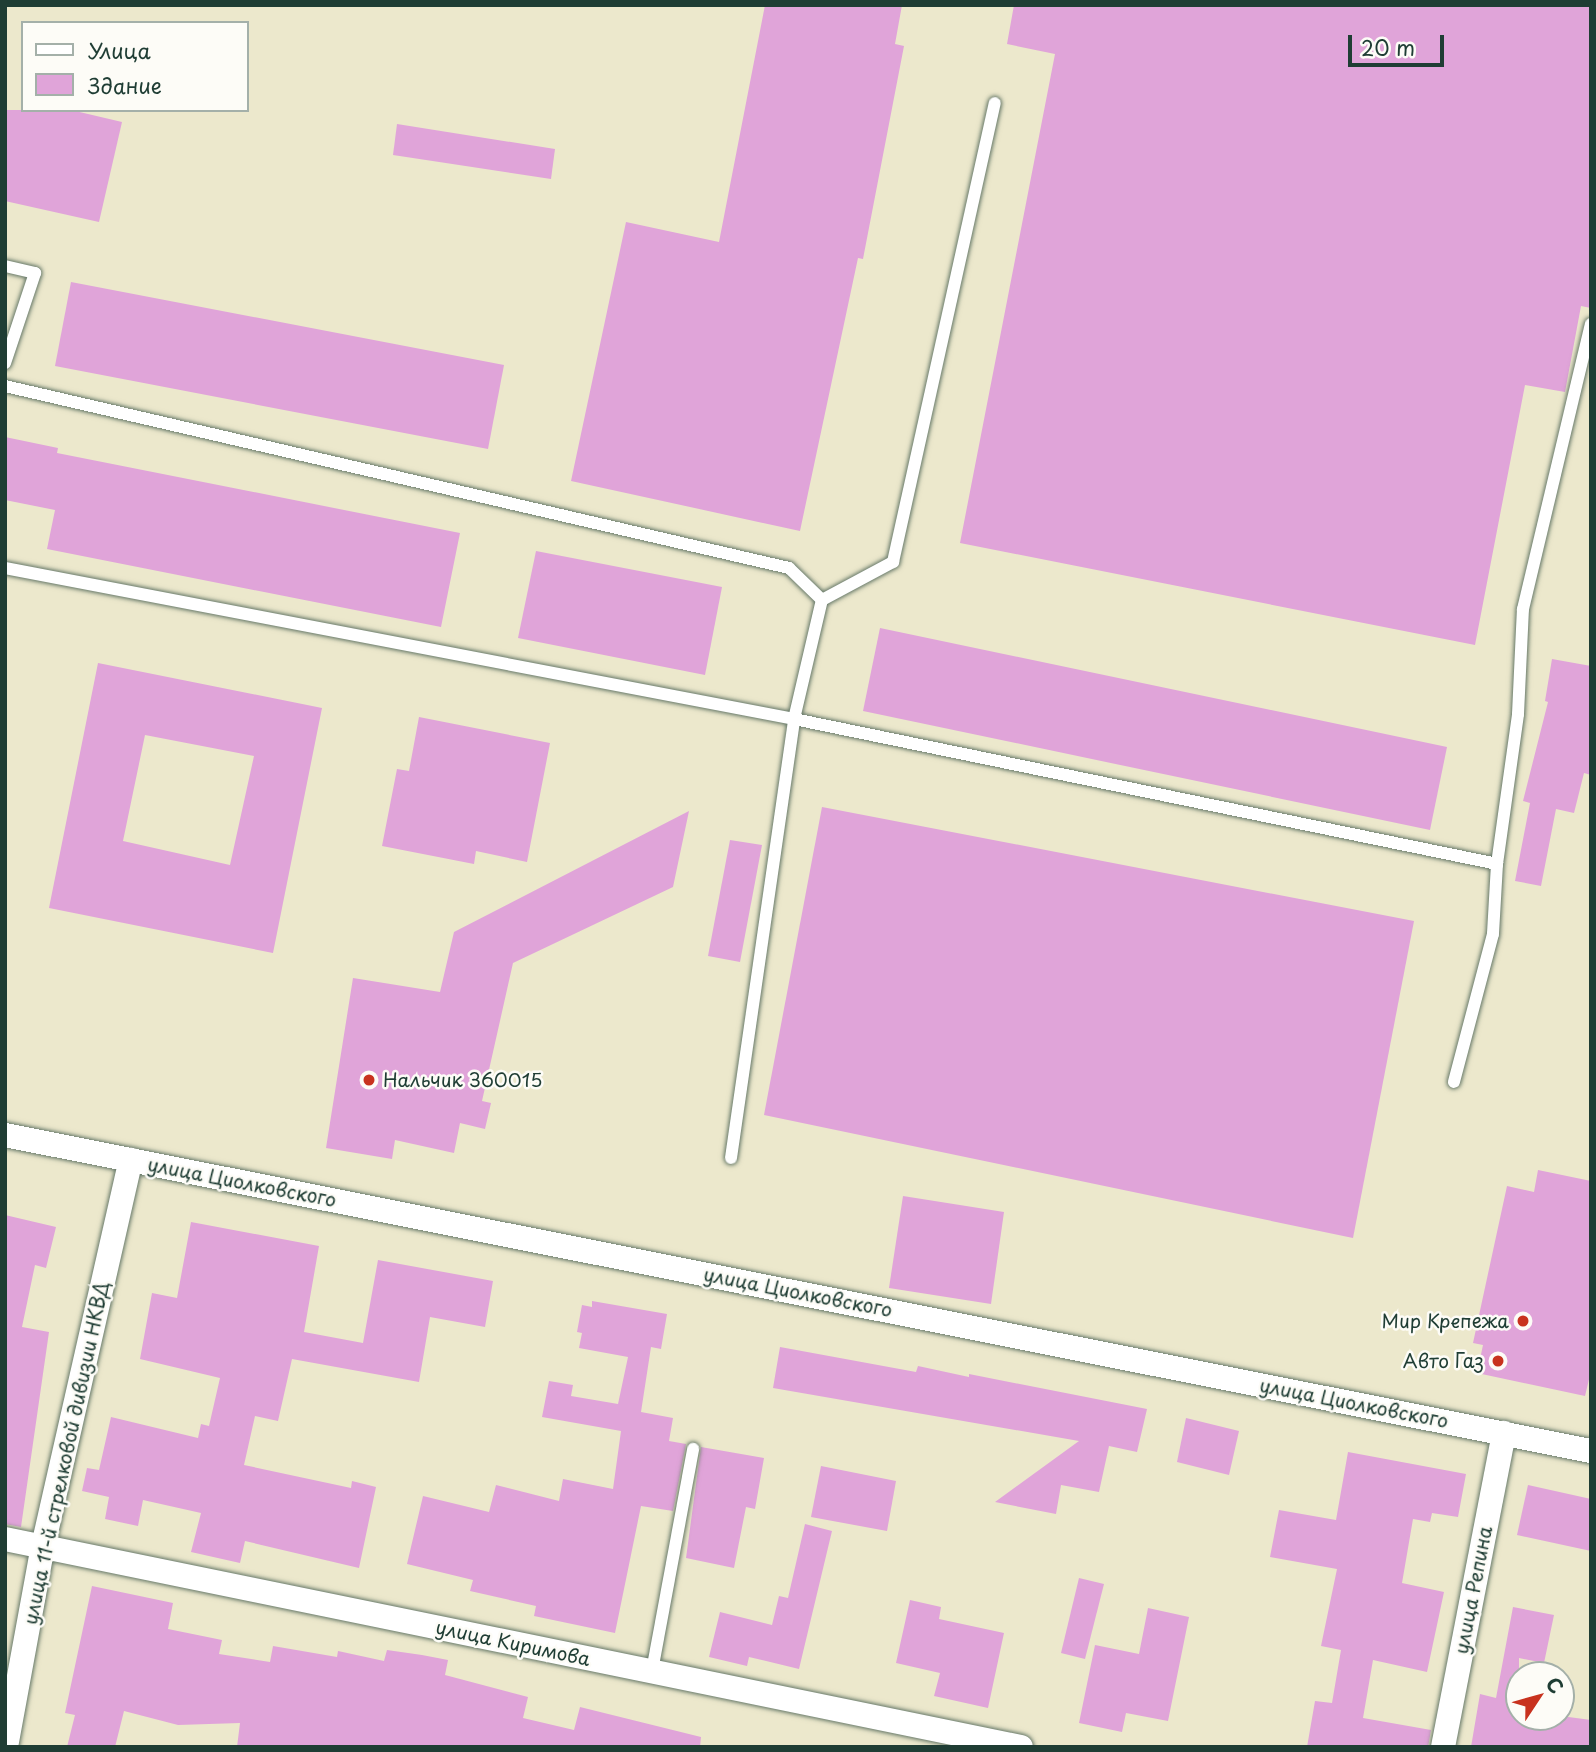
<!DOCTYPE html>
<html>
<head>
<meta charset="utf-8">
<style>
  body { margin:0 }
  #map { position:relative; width:1596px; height:1752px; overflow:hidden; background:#ece8cc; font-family:"Playpen Sans",sans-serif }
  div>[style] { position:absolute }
  .building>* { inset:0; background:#e0a4d9 }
  .roads { filter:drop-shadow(0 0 2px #677969) drop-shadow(0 0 2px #677969) }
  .lane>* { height:12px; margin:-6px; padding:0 6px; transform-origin:6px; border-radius:6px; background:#fff }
  .street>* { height:24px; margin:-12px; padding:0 12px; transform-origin:12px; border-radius:12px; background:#fff }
  .dots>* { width:19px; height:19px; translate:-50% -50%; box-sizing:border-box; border:4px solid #fdfcf7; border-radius:50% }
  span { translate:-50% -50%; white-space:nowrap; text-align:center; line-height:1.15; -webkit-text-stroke:5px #fdfcf7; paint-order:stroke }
  .poi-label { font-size:19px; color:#1f3d34 }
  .left { translate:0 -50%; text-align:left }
  .right { translate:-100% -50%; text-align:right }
  .street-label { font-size:19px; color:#1f3d34 }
  .frame { position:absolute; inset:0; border:7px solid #1f3d34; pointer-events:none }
  .legend { position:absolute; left:21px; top:21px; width:228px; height:91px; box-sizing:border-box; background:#fdfcf7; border:2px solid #a4b0a9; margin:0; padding:9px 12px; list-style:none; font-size:21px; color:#1f3d34 }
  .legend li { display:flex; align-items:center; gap:14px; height:35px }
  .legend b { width:35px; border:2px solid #a4b0a9 }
  .north { position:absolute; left:1505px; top:1661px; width:70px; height:70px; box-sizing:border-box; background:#fdfcf7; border:2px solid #a4b0a9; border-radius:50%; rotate:54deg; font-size:19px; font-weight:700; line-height:28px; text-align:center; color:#1f3d34 }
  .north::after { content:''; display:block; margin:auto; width:24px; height:32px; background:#c8321e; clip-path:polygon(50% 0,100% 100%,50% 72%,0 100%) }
  .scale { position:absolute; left:1348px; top:35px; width:96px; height:32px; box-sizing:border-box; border:4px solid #1f3d34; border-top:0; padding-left:9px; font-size:21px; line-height:24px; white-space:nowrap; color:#1f3d34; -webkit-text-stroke:5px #fdfcf7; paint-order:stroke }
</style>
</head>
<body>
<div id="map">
  <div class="building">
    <div style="clip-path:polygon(765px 5px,902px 5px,895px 44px,904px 46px,863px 259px,858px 258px,800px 531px,571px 481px,626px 222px,719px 242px)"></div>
    <div style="clip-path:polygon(1014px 5px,1591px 5px,1591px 308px,1581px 306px,1565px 392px,1525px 385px,1475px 645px,960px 543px,1055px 54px,1007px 44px)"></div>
    <div style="clip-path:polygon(5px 110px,71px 110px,122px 122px,99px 222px,5px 201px)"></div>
    <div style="clip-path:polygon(397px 124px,555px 149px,551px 179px,393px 155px)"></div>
    <div style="clip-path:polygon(71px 282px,504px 365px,488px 449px,55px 366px)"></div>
    <div style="clip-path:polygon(5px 437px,58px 448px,57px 453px,460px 533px,441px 627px,47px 549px,55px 510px,5px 500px)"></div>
    <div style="clip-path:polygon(536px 551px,722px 587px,705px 675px,518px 638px)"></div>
    <div style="clip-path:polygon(880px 628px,1447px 747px,1430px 830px,863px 711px)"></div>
    <div style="clip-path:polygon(1552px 659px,1591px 666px,1591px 775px,1584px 773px,1574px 813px,1556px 809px,1541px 886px,1515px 881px,1530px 803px,1523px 801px,1548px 702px,1545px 701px)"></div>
    <div style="clip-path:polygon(evenodd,98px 663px,322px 708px,273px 953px,49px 908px,98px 663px,145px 735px,254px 756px,230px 865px,123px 841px,145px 735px)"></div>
    <div style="clip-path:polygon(419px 717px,550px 743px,527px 862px,476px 851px,474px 864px,382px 846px,397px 769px,409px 771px)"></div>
    <div style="clip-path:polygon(822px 807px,1414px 921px,1353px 1238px,764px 1115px)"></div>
    <div style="clip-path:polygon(689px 811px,673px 887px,513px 963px,482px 1101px,491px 1103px,485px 1129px,460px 1123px,454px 1153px,395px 1140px,392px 1159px,326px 1148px,353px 978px,440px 992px,454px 932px)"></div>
    <div style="clip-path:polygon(730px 840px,762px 845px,740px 962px,708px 956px)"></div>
    <div style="clip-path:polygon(1538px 1170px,1591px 1181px,1591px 1371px,1585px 1396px,1477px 1373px,1483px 1345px,1473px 1343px,1507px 1186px,1534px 1192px)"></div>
    <div style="clip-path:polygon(903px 1196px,1004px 1212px,991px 1304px,889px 1288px)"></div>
    <div style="clip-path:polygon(5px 1215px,56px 1227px,46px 1268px,35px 1265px,22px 1327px,49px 1332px,21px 1527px,5px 1524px)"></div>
    <div style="clip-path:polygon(191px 1222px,319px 1246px,304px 1332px,363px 1343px,378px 1260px,493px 1281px,485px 1327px,430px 1317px,419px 1382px,292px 1359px,278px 1421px,255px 1416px,244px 1465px,351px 1488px,352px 1481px,376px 1487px,359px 1568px,245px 1541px,240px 1563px,191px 1552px,201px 1513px,143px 1500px,138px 1526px,105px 1519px,109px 1497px,82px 1491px,87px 1468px,99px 1470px,111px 1417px,198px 1438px,201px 1424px,209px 1426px,220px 1378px,140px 1359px,152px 1293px,177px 1298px)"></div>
    <div style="clip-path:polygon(592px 1301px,667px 1314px,661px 1349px,651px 1347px,641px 1412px,673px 1418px,669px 1441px,686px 1444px,673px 1511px,641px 1506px,615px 1633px,534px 1616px,536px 1606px,470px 1591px,473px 1580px,407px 1564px,423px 1496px,489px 1512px,496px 1485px,559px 1501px,563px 1479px,613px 1489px,621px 1431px,542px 1417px,549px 1381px,573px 1385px,571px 1396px,618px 1404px,628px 1357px,579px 1348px,582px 1333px,577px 1332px,582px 1305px,592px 1307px)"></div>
    <div style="clip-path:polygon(780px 1347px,916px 1372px,918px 1366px,969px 1377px,969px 1374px,1147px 1409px,1137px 1452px,1109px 1446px,1099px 1492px,1061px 1485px,1056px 1514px,995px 1502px,1079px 1441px,773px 1388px)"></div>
    <div style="clip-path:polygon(1186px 1418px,1239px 1431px,1229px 1475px,1177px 1462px)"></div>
    <div style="clip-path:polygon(701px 1447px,764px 1458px,755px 1509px,746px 1507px,734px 1568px,686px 1558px)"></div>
    <div style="clip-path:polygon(1348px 1452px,1466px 1474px,1458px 1517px,1432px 1513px,1430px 1522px,1413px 1519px,1402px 1583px,1444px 1592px,1427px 1672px,1373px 1660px,1363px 1718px,1431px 1730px,1428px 1747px,1307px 1747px,1315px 1701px,1332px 1703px,1341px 1650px,1321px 1646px,1337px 1569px,1270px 1557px,1279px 1510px,1336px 1520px)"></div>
    <div style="clip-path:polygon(821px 1466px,896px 1481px,887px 1531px,811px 1517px)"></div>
    <div style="clip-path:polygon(1528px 1485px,1591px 1499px,1591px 1551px,1517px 1535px)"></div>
    <div style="clip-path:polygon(805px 1524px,832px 1531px,799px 1669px,749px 1657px,747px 1666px,709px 1657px,720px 1612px,772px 1625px,779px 1596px,788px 1598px)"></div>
    <div style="clip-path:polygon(1079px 1578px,1104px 1584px,1085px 1659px,1061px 1653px)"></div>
    <div style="clip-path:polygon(92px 1586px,173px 1603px,168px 1629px,222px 1640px,219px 1654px,270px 1662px,273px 1646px,337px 1657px,338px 1651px,384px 1661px,387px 1650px,422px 1655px,448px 1660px,445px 1675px,528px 1697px,523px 1718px,574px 1730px,580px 1707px,701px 1737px,700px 1747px,237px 1747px,240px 1723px,178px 1725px,124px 1711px,115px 1747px,67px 1747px,75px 1715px,65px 1713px)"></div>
    <div style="clip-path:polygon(910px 1600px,941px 1607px,939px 1619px,1004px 1633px,988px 1708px,934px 1696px,940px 1673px,896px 1663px)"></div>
    <div style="clip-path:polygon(1513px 1607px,1554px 1615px,1544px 1663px,1519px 1658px,1519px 1717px,1561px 1716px,1591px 1720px,1591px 1747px,1471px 1747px,1480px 1694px,1496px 1698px)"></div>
    <div style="clip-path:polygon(1148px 1608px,1189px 1617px,1168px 1721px,1126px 1713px,1122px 1732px,1079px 1723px,1095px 1645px,1139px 1654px)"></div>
  </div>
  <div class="roads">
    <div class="lane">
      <div style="left:5px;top:266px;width:31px;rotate:13deg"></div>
      <div style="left:35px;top:273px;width:95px;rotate:108.4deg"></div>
      <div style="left:5px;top:386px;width:805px;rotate:13.07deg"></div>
      <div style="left:789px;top:568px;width:46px;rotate:44.1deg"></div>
      <div style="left:5px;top:568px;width:803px;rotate:10.83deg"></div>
      <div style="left:794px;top:719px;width:718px;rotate:11.65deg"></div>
      <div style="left:1497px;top:864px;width:70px;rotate:93.3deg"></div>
      <div style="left:1493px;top:934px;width:153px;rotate:104.8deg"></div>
      <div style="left:1497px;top:864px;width:151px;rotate:-82deg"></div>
      <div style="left:1518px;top:714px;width:105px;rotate:-87.3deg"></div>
      <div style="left:1523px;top:609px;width:293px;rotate:-76.6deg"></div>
      <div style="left:731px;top:1158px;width:443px;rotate:-81.8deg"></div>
      <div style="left:794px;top:719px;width:122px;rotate:-76.8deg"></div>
      <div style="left:822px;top:600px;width:81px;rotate:-28.2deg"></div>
      <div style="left:893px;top:562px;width:470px;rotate:-77.5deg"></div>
      <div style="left:652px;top:1671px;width:226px;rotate:-79.5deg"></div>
    </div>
    <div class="street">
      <div style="left:5px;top:1135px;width:1617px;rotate:11.27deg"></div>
      <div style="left:5px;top:1539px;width:1037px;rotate:11.57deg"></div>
      <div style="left:6px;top:1747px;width:204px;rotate:-79.6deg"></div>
      <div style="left:43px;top:1546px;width:396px;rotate:-77.2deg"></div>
      <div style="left:1443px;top:1747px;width:320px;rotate:-79deg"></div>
    </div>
  </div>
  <div class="dots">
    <div style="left:369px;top:1080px;background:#c8321e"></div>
    <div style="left:1523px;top:1321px;background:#c8321e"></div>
    <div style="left:1498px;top:1361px;background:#c8321e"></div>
  </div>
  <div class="poi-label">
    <span class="left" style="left:383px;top:1080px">Нальчик 360015</span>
    <span class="right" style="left:1509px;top:1321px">Мир Крепежа</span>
    <span class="right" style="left:1484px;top:1361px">Авто Газ</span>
  </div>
  <div class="street-label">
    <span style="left:242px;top:1182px;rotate:11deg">улица Циолковского</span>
    <span style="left:798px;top:1292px;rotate:11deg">улица Циолковского</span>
    <span style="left:1354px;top:1403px;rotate:11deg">улица Циолковского</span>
    <span style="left:66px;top:1453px;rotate:-78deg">улица 11-й стрелковой дивизии НКВД</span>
    <span style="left:1473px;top:1590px;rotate:-79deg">улица Репина</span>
    <span style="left:513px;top:1643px;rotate:12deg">улица Киримова</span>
  </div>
  <div class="frame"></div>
  <ul class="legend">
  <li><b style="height:9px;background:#fff"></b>Улица</li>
  <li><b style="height:19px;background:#e0a4d9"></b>Здание</li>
  </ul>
  <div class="north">С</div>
  <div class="scale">20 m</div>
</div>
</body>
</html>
